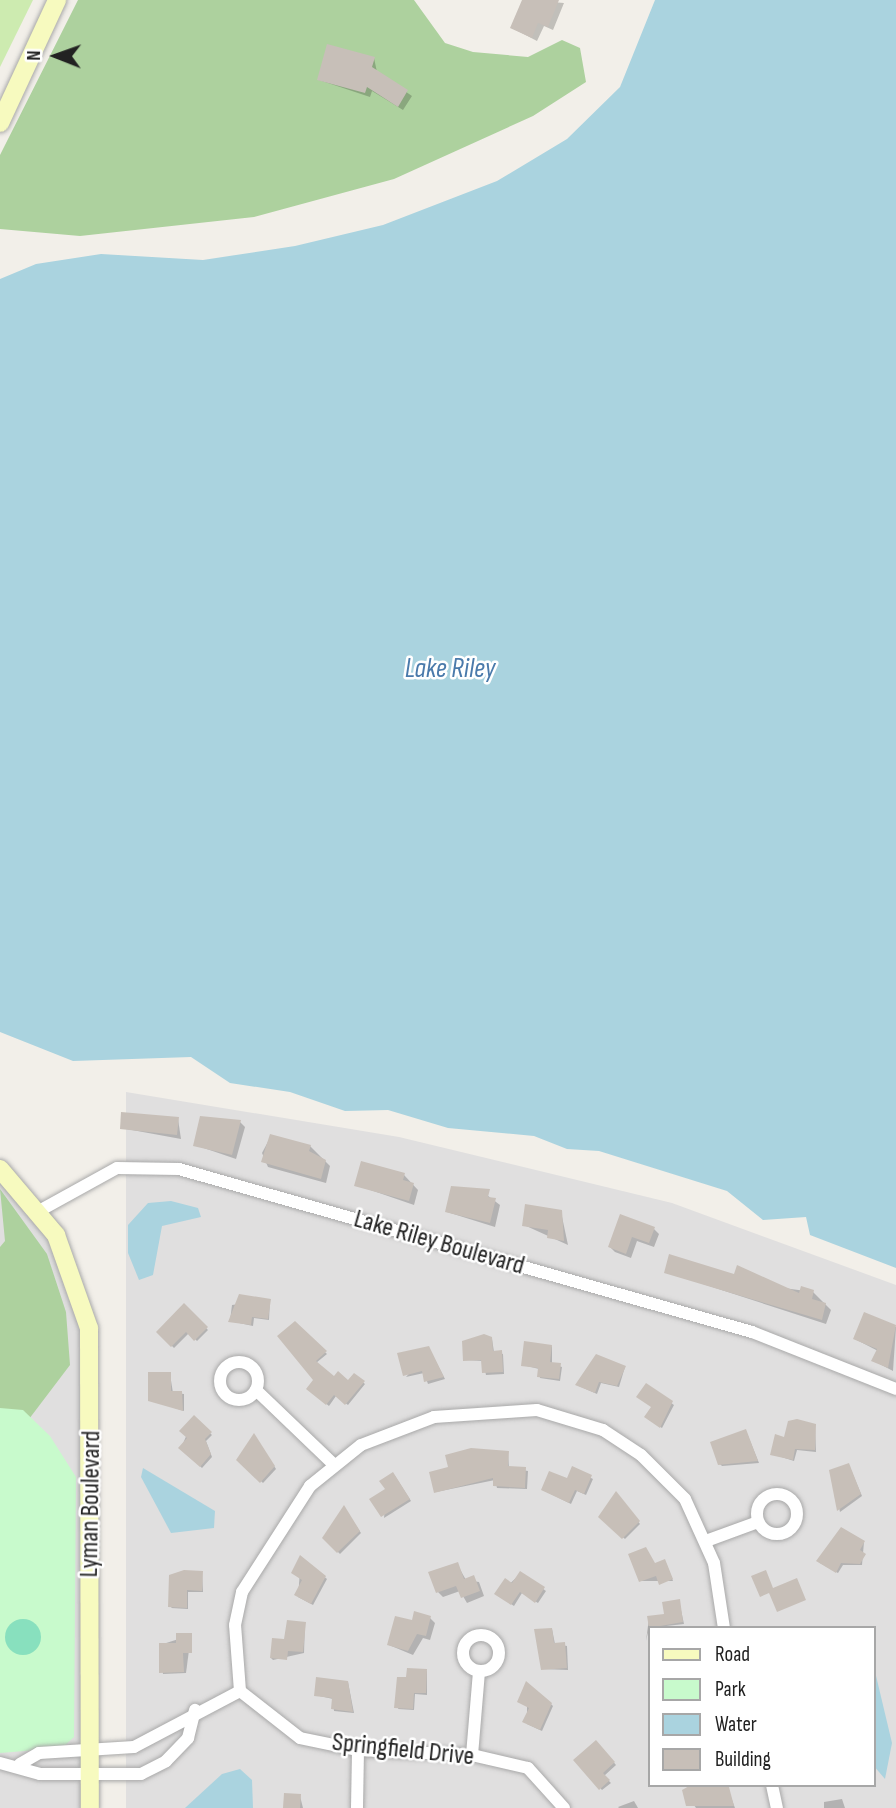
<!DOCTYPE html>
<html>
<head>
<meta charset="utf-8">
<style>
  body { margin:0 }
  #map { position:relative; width:896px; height:1808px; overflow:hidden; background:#f2efe9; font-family:"Sofia Sans Condensed",sans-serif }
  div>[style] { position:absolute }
  .residential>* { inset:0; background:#e0dfdf }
  .grass>* { inset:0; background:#cdebb0 }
  .forest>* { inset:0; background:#add19e }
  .park>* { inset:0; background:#c8facc }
  .pitch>* { inset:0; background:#88e0be }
  .round { border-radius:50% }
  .water>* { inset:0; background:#aad3df }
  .shadow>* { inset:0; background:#0003 }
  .building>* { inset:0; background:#c7bfb8 }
  .roads { filter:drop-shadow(0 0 2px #a9a9a9) drop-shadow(0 0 2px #a9a9a9) }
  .street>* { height:12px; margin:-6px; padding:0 6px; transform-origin:6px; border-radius:6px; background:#fff }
  .street>.ring { margin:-6px; padding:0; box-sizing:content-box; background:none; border:12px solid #fff; border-radius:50% }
  .secondary>* { height:18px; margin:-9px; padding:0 9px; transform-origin:9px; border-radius:9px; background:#f7fabf }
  span { translate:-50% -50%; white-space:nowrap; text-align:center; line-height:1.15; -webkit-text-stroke:5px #fff; paint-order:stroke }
  .street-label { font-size:26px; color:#222 }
  .water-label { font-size:28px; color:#4a7aab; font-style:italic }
  .legend { position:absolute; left:648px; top:1626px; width:228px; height:161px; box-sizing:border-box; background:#fff; border:2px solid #a7a7a7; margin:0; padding:9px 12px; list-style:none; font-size:21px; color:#222 }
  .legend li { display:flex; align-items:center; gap:14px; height:35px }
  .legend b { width:35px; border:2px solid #a7a7a7 }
  .north { position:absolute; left:21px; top:21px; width:70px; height:70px; -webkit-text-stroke:5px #fff; paint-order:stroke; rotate:271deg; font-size:19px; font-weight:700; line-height:28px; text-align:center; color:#222 }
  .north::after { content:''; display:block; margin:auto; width:24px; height:32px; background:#222; clip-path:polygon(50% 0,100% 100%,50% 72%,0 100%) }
</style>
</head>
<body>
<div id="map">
  <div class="residential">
    <div style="clip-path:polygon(evenodd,126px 1092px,399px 1137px,672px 1203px,896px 1285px,896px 1808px,126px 1808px,126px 1092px,649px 1628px,873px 1628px,873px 1785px,649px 1785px,649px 1628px)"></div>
    <div style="clip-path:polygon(0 1169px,39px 1211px,89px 1328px,91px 1808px,0 1808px)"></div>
  </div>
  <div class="grass">
    <div style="clip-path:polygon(0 0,33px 0,0 67px)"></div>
  </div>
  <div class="forest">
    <div style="clip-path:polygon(78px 0,414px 0,445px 43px,473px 52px,528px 57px,562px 40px,580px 48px,586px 82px,533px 116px,394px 179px,254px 217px,80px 236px,0 229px,0 155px)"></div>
    <div style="clip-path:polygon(0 1189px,47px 1254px,66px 1312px,70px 1365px,26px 1423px,0 1418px,0 1247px,5px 1241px)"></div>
  </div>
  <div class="park">
    <div style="clip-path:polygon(0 1408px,23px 1410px,50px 1436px,76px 1477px,74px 1737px,62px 1748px,0 1753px)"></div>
  </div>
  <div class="pitch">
    <div class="round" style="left:5px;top:1619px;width:36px;height:36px"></div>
  </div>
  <div class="water">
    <div style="clip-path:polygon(655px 0,896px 0,896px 1268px,810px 1235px,806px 1217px,763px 1220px,727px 1191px,599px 1151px,567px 1149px,534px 1136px,448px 1128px,388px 1110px,345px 1111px,290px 1092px,230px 1083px,191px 1057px,73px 1061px,0 1032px,0 279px,36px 264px,101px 254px,203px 260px,295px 246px,383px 225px,497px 181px,567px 139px,620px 87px)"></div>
    <div style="clip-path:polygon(171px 1201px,198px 1208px,201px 1217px,162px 1226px,153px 1275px,139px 1280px,128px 1253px,128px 1225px,148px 1203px)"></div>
    <div style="clip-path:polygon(143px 1468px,215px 1511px,214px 1528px,171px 1533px,141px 1477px)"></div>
    <div style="clip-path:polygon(873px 1663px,892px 1743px,885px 1779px,873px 1765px)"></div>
    <div style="clip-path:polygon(240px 1769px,252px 1780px,253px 1808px,185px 1808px,222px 1774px)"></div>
  </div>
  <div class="shadow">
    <div style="clip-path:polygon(528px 0,564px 3px,553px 30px,544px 26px,537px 41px,512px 28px)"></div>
    <div style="clip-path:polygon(374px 58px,377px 72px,412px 96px,403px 110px,372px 91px,370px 97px,319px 80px)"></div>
    <div style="clip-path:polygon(178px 1119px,181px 1139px,121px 1128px)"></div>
    <div style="clip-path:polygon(240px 1122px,245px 1127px,236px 1159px,195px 1145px)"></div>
    <div style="clip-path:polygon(271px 1136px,310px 1146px,330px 1166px,326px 1183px,268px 1167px,262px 1153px)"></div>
    <div style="clip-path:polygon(404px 1175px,418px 1190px,414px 1205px,356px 1185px)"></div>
    <div style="clip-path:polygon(479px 1189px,500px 1205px,495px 1227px,447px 1212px)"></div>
    <div style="clip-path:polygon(561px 1212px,568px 1245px,524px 1225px)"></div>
    <div style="clip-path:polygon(621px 1216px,654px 1229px,659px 1234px,654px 1247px,637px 1241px,631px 1258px,615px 1252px,610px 1247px)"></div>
    <div style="clip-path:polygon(666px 1272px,813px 1292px,831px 1310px,826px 1324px)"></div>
    <div style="clip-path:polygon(270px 1300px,269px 1320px,254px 1318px,253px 1326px,230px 1321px,232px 1305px)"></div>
    <div style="clip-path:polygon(184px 1306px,208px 1330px,197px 1341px,189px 1333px,174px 1348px,158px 1332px)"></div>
    <div style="clip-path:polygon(865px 1314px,896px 1327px,893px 1371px,874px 1361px,878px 1351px,855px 1339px)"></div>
    <div style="clip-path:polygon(295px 1324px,327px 1354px,316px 1363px,334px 1378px,348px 1383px,354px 1375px,365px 1384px,348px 1405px,336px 1396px,329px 1406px,308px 1389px,315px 1380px)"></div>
    <div style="clip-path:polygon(492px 1339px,494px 1352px,503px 1354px,504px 1374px,486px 1375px,483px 1361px,465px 1360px)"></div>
    <div style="clip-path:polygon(552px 1346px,552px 1364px,562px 1367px,560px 1381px,540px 1378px,539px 1369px,523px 1365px)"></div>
    <div style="clip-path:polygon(430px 1350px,445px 1379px,428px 1384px,424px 1373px,406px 1377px)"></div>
    <div style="clip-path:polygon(625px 1367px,619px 1387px,601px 1383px,597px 1394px,579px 1386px)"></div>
    <div style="clip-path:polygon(170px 1374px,173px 1393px,184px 1394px,184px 1411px,150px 1400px)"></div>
    <div style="clip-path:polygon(646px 1385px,674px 1405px,662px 1428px,648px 1419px,653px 1407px)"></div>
    <div style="clip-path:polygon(194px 1418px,212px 1435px,206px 1441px,212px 1457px,202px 1468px,181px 1448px)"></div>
    <div style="clip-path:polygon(815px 1426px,816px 1452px,797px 1450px,794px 1461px,772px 1454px,785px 1439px)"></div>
    <div style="clip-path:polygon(746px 1431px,759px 1463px,722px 1466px,720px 1464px)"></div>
    <div style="clip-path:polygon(254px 1435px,276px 1469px,263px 1483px,238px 1460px)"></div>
    <div style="clip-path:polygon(508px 1453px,509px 1468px,528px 1471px,527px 1489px,497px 1488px,495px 1480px,436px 1492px)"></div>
    <div style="clip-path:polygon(849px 1465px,862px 1496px,840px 1512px,831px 1471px)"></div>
    <div style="clip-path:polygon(573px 1469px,593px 1479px,586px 1495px,577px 1491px,571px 1504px,543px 1490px,568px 1480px)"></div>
    <div style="clip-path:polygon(395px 1476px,411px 1501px,384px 1518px,387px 1490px)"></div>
    <div style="clip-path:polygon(616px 1493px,640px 1524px,625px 1539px,600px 1517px)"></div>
    <div style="clip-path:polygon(345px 1509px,361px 1533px,340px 1554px,324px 1538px)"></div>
    <div style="clip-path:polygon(864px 1542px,862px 1565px,843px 1565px,838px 1573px,820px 1563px)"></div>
    <div style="clip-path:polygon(301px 1558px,327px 1579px,313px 1605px,298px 1597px)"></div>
    <div style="clip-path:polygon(666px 1563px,673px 1581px,640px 1581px,655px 1565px)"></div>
    <div style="clip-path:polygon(457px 1564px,466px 1580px,479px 1582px,484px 1596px,467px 1603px,460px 1591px,443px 1597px,438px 1592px)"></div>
    <div style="clip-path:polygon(202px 1573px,203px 1592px,188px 1592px,188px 1609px,171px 1608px)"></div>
    <div style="clip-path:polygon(521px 1573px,546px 1591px,538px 1603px,522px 1593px,514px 1606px,498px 1595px)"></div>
    <div style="clip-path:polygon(679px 1601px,684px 1624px,649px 1628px,646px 1641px,649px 1618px,665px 1615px)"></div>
    <div style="clip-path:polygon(430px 1618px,435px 1623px,430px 1640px,423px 1638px,413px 1655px,389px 1645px,413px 1623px)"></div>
    <div style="clip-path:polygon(305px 1624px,304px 1653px,273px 1660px,271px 1658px)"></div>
    <div style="clip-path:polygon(552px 1629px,555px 1644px,567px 1646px,568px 1670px,542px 1669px)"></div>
    <div style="clip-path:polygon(191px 1635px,186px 1673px,163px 1674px,160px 1645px)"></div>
    <div style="clip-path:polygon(427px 1671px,427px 1695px,415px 1694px,414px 1710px,398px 1709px,408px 1679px)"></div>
    <div style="clip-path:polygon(348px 1682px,354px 1713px,334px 1711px,333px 1699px,315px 1695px)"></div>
    <div style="clip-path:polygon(527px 1683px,553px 1706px,542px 1731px,527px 1724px)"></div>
    <div style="clip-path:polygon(596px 1742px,616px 1765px,604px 1776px,611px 1783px,602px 1790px,576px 1760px)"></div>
    <div style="clip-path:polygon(693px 1785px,728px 1789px,735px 1808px,696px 1808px,685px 1792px)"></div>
    <div style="clip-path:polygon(300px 1796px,303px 1808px,285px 1808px)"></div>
    <div style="clip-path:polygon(842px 1799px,845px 1808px,824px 1808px,824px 1802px)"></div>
    <div style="clip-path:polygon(634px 1801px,638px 1808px,619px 1808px,618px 1807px)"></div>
  </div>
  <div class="building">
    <div style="clip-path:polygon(522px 0,559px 0,548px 27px,538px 23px,532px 38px,510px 28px)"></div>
    <div style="clip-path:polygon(327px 44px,375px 57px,372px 67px,408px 90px,398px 107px,367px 87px,365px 93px,317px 80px)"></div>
    <div style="clip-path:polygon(121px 1112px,179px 1117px,177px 1135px,120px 1129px)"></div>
    <div style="clip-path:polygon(200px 1116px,241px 1120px,232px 1155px,193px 1146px)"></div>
    <div style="clip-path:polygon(270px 1134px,311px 1145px,309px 1151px,326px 1160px,321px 1179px,261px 1162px)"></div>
    <div style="clip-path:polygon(361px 1161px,405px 1173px,403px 1180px,414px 1183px,409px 1201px,354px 1186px)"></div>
    <div style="clip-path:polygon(451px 1186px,490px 1189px,488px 1197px,496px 1198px,490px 1223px,445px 1212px)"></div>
    <div style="clip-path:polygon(525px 1204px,562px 1210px,564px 1241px,547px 1238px,548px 1230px,522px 1226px)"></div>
    <div style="clip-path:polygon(620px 1214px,655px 1227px,649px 1243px,632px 1237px,626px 1254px,608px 1247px)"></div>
    <div style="clip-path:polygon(669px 1254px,734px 1274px,737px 1265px,799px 1293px,801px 1286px,814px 1290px,812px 1299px,826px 1303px,822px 1320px,664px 1273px)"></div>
    <div style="clip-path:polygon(239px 1294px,271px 1299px,268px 1319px,252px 1317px,251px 1325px,228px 1322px)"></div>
    <div style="clip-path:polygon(184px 1303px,208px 1327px,194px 1341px,186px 1332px,171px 1347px,156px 1332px)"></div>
    <div style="clip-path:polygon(864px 1312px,896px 1325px,888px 1368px,871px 1361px,877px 1349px,853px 1339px)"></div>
    <div style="clip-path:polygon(295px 1321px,327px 1351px,316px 1361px,334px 1376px,338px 1371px,348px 1380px,354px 1373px,365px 1381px,345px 1405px,334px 1395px,326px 1405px,306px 1389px,313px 1380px,277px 1336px)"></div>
    <div style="clip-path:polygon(484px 1334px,492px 1337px,493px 1351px,502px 1350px,503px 1372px,482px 1373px,481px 1360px,463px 1361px,462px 1341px)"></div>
    <div style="clip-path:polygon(524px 1341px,552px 1345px,550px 1362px,561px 1363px,559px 1379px,537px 1377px,538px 1368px,521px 1366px)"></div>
    <div style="clip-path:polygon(429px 1346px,444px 1377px,424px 1382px,422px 1371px,403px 1376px,397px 1353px)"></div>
    <div style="clip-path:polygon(596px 1354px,626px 1366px,617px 1386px,599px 1382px,595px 1393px,575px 1385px)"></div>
    <div style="clip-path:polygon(148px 1372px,171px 1372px,171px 1391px,182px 1391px,183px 1411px,148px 1401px)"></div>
    <div style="clip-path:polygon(646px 1383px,673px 1401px,660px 1428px,644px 1417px,651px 1407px,636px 1397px)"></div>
    <div style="clip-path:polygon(194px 1415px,212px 1432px,205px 1439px,211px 1454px,200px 1467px,178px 1448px,187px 1438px,179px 1431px)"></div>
    <div style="clip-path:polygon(797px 1419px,816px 1424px,815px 1450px,795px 1449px,793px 1460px,770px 1455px,775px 1434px,784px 1437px,788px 1421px)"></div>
    <div style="clip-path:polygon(746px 1429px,758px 1461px,718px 1465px,710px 1442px)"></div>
    <div style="clip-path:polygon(254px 1433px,275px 1466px,260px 1483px,236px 1460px)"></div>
    <div style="clip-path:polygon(471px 1448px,509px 1451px,508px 1466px,526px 1467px,525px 1488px,493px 1486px,493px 1478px,434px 1493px,429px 1472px,448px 1467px,445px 1455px)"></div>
    <div style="clip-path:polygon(849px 1463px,861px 1494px,837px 1511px,829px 1470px)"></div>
    <div style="clip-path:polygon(572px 1466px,592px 1475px,584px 1494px,575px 1490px,569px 1503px,541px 1490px,549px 1471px,567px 1478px)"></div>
    <div style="clip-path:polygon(393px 1472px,410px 1499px,381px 1517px,369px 1499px,385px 1489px,379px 1481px)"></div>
    <div style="clip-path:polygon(616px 1491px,640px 1521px,622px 1539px,598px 1517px)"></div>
    <div style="clip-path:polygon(344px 1505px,360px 1531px,337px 1553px,322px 1538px)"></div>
    <div style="clip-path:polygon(841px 1527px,865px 1541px,860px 1550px,866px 1554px,860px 1564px,841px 1563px,836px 1573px,816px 1561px)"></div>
    <div style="clip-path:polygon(646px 1547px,655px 1563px,665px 1559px,673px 1579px,659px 1585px,656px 1576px,639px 1582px,628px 1554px)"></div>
    <div style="clip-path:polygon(300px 1555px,326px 1576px,311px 1604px,294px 1595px,302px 1580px,291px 1573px)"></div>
    <div style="clip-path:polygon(458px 1562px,464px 1579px,474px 1575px,480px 1591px,461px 1598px,456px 1586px,436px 1593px,428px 1572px)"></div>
    <div style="clip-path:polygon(184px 1570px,203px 1571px,202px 1591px,187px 1590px,187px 1608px,168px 1607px,169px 1575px)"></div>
    <div style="clip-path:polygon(766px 1570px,773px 1588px,797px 1578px,806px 1600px,777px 1612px,769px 1593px,760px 1597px,751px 1576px)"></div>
    <div style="clip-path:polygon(520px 1571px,545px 1587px,535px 1603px,520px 1592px,511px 1605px,494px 1594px,505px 1578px,512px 1583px)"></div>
    <div style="clip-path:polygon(680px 1599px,683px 1622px,649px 1628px,647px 1616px,664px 1614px,662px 1602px)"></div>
    <div style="clip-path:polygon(414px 1611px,431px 1616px,426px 1636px,417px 1634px,408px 1651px,387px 1645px,395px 1616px,412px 1620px)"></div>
    <div style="clip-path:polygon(287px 1620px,306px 1622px,303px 1652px,288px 1651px,287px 1660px,270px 1658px,272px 1638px,284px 1639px)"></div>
    <div style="clip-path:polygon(552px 1628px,554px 1643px,565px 1642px,567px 1668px,541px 1670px,534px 1629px)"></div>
    <div style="clip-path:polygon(176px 1633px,192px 1633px,192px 1653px,183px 1653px,184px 1672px,159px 1673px,159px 1643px,176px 1643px)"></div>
    <div style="clip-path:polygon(407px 1668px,427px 1669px,426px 1693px,414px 1693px,413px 1709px,394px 1708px,397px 1677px,406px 1677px)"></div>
    <div style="clip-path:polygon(316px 1677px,348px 1681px,353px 1712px,331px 1709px,332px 1698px,314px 1696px)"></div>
    <div style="clip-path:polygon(526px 1681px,552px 1703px,540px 1730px,522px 1722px,529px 1708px,517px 1702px)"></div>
    <div style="clip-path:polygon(596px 1740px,615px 1762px,603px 1773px,610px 1780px,599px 1790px,573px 1760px)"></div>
    <div style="clip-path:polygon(691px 1785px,729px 1787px,734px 1806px,686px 1806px,682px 1790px)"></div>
    <div style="clip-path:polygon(284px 1793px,301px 1794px,300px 1808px,283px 1808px)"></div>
  </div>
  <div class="roads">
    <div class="street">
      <div style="left:39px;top:1211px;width:89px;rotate:-28.9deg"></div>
      <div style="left:117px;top:1168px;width:62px;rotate:0.9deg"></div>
      <div style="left:179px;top:1169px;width:596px;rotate:15.88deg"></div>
      <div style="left:752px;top:1332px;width:155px;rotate:21.6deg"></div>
      <div class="ring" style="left:220px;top:1362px;width:26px;height:26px"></div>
      <div style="left:256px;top:1390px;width:105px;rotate:43.8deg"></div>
      <div class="ring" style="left:757px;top:1494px;width:28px;height:28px"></div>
      <div style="left:706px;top:1541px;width:55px;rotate:-20.1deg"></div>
      <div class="ring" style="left:463px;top:1635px;width:24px;height:24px"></div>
      <div style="left:472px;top:1755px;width:84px;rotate:-85.2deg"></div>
      <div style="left:0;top:1763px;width:41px;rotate:15.4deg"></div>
      <div style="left:40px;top:1774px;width:101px"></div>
      <div style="left:141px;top:1774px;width:28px;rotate:-27deg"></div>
      <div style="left:166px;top:1761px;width:32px;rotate:-46deg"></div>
      <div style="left:188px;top:1738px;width:29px;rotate:-76deg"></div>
      <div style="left:20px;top:1764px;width:22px;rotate:-30deg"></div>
      <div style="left:39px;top:1753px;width:95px;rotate:-3.6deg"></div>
      <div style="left:134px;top:1747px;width:120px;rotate:-27.8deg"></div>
      <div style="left:772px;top:1785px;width:24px;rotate:78deg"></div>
      <div style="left:357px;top:1808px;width:58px;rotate:-89deg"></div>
      <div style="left:564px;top:1808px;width:54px;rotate:-132deg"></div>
      <div style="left:528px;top:1768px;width:57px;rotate:-166.9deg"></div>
      <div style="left:472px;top:1755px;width:114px;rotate:-177.5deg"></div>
      <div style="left:358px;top:1750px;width:59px;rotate:-168.3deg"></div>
      <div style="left:300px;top:1738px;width:76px;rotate:-141.9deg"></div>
      <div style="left:240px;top:1691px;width:66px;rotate:-94.3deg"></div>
      <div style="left:235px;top:1625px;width:34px;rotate:-78deg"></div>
      <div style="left:242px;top:1592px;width:126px;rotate:-57.3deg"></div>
      <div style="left:310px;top:1486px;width:65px;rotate:-38.8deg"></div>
      <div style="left:361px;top:1445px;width:78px;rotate:-21deg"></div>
      <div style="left:434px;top:1417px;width:103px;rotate:-3.9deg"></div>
      <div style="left:537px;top:1410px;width:69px;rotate:16.9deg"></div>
      <div style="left:603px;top:1430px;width:45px;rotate:33.3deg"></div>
      <div style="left:641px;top:1455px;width:62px;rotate:45deg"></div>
      <div style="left:685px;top:1499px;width:70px;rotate:65.6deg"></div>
      <div style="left:714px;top:1563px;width:66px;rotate:81.3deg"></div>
    </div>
    <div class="secondary">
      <div style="left:0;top:123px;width:136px;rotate:-65.1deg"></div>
      <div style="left:0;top:1169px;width:87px;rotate:49.7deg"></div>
      <div style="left:56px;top:1235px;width:99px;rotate:70.5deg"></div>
      <div style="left:89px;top:1328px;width:480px;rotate:89.9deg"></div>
    </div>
  </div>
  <div class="street-label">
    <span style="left:439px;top:1243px;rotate:16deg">Lake Riley Boulevard</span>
    <span style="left:91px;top:1504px;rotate:-89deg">Lyman Boulevard</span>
    <span style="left:403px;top:1750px;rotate:6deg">Springfield Drive</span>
  </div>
  <div class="water-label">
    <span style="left:450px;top:669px">Lake Riley</span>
  </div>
  <ul class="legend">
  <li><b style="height:9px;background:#f7fabf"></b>Road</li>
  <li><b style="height:19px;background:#c8facc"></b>Park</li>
  <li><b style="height:19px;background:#aad3df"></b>Water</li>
  <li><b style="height:19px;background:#c7bfb8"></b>Building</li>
  </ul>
  <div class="north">N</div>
</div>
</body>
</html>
